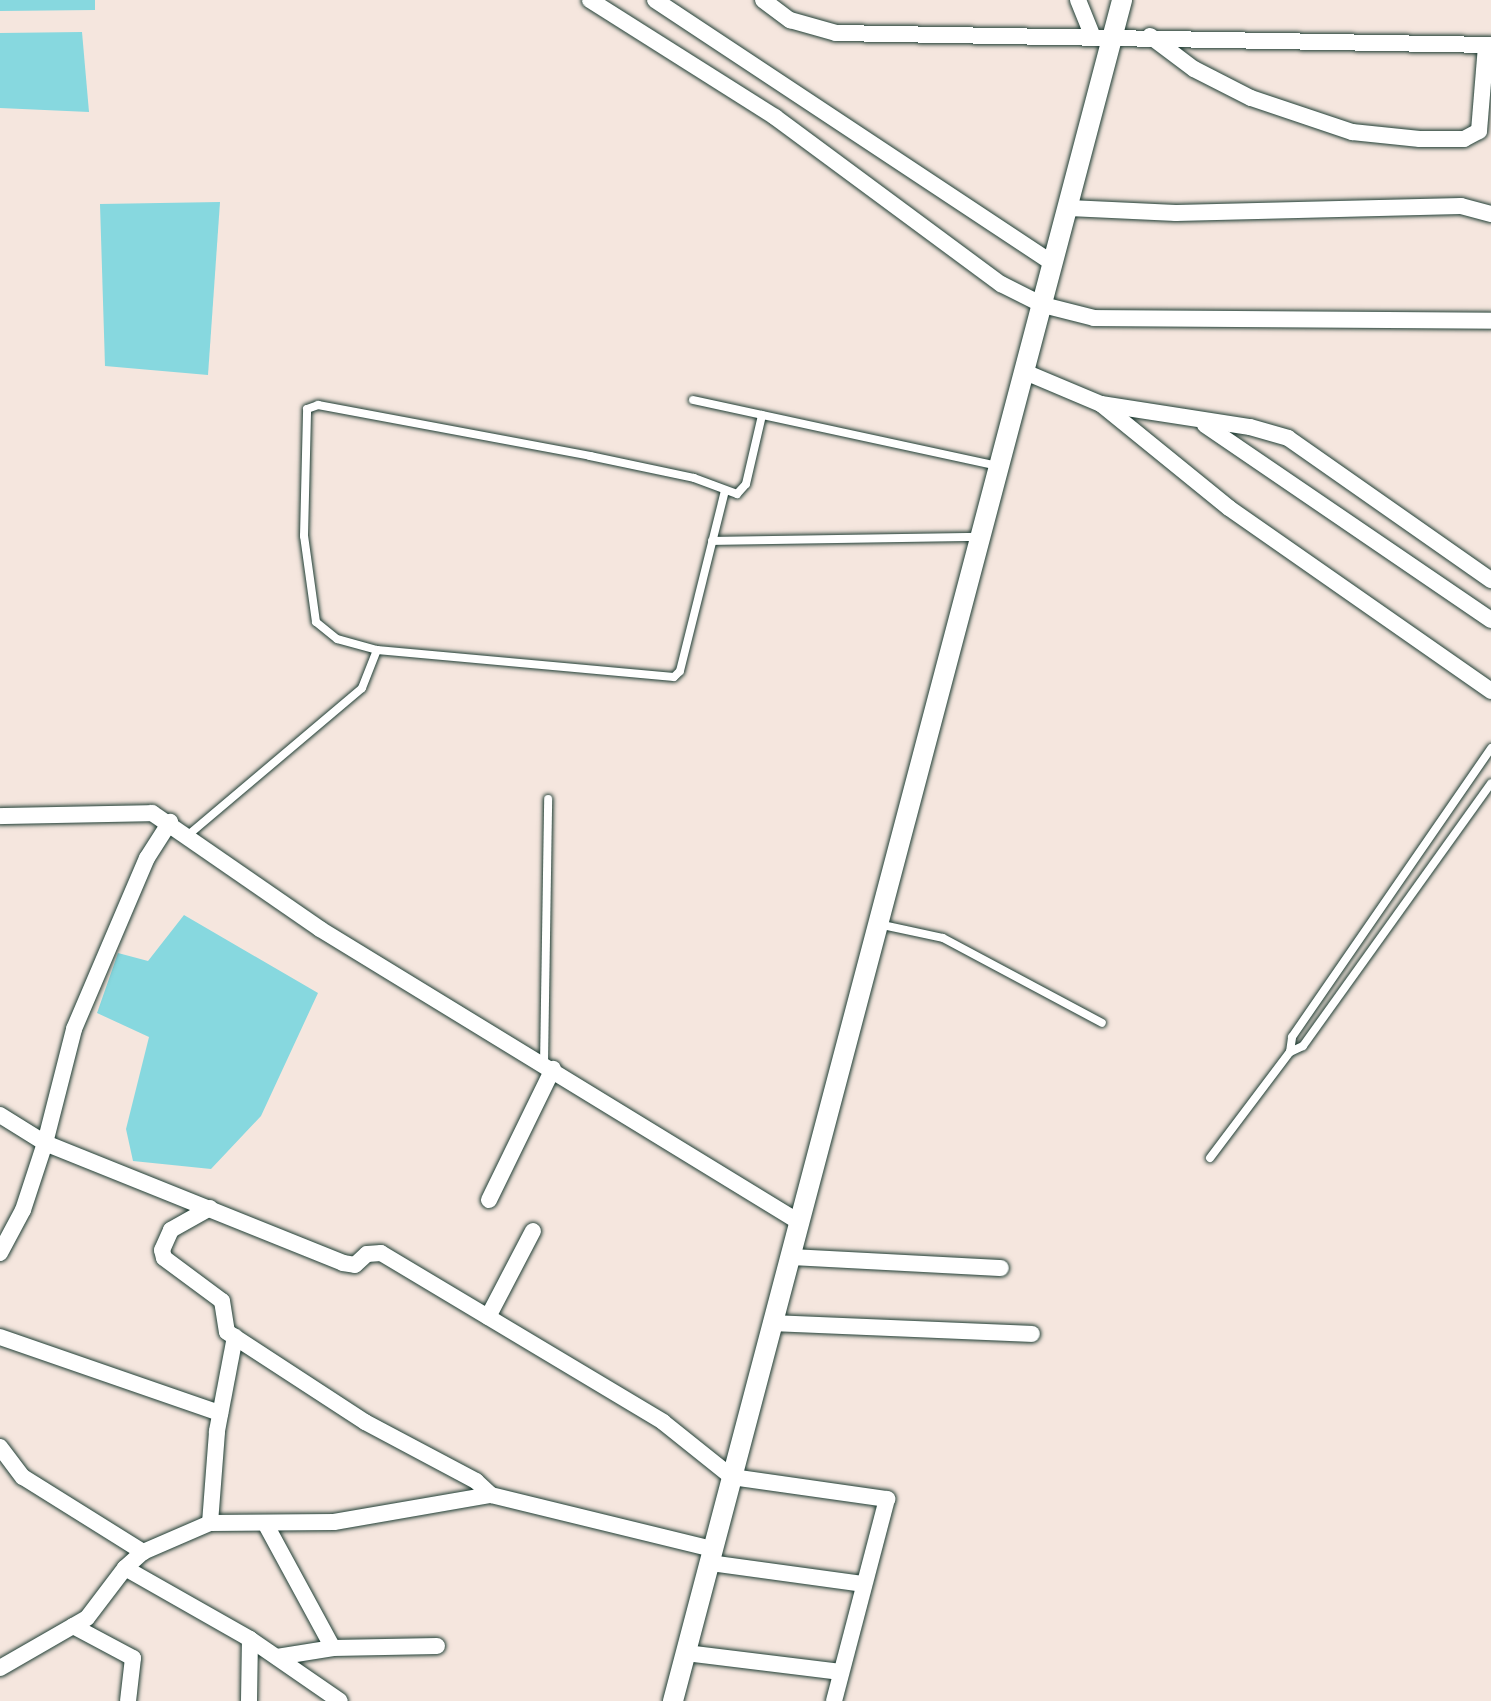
<!DOCTYPE html>
<html>
<head>
<meta charset="utf-8">
<style>
  body { margin:0 }
  #map { position:relative; width:1491px; height:1701px; overflow:hidden; background:#f5e6de; font-family:Mali,sans-serif }
  div>[style] { position:absolute }
  .water>* { inset:0; background:#87d8df }
  .roads { filter:drop-shadow(0 0 2px #1f3d34) drop-shadow(0 0 2px #1f3d34) }
  .service>* { height:8px; margin:-4px; padding:0 4px; transform-origin:4px; border-radius:4px; background:#fff }
  .minor>* { height:16px; margin:-8px; padding:0 8px; transform-origin:8px; border-radius:8px; background:#fff }
  .tertiary>* { height:20px; margin:-10px; padding:0 10px; transform-origin:10px; border-radius:10px; background:#fff }
  span { translate:-50% -50%; white-space:nowrap; text-align:center; line-height:1.15; -webkit-text-stroke:7px #fff; paint-order:stroke }
</style>
</head>
<body>
<div id="map">
  <div class="water">
    <div style="clip-path:polygon(0 0,95px 0,95px 10px,0 11px)"></div>
    <div style="clip-path:polygon(82px 32px,89px 112px,0 108px,0 33px)"></div>
    <div style="clip-path:polygon(220px 202px,208px 375px,105px 366px,100px 204px)"></div>
    <div style="clip-path:polygon(184px 915px,318px 993px,261px 1116px,211px 1169px,133px 1161px,126px 1129px,149px 1037px,97px 1013px,118px 953px,148px 961px)"></div>
  </div>
  <div class="roads">
    <div class="service">
      <div style="left:693px;top:400px;width:311px;rotate:12.2deg"></div>
      <div style="left:712px;top:541px;width:267px;rotate:-0.9deg"></div>
      <div style="left:377px;top:650px;width:41px;rotate:-164.6deg"></div>
      <div style="left:337px;top:639px;width:27px;rotate:-141deg"></div>
      <div style="left:316px;top:622px;width:87px;rotate:-97.9deg"></div>
      <div style="left:304px;top:536px;width:127px;rotate:-88.6deg"></div>
      <div style="left:307px;top:409px;width:12px;rotate:-20deg"></div>
      <div style="left:318px;top:405px;width:277px;rotate:10.6deg"></div>
      <div style="left:590px;top:456px;width:106px;rotate:11.9deg"></div>
      <div style="left:694px;top:478px;width:46px;rotate:20.4deg"></div>
      <div style="left:737px;top:494px;width:13px;rotate:-48deg"></div>
      <div style="left:746px;top:484px;width:71px;rotate:-76.9deg"></div>
      <div style="left:187px;top:836px;width:229px;rotate:-40.2deg"></div>
      <div style="left:362px;top:688px;width:41px;rotate:-68.5deg"></div>
      <div style="left:377px;top:650px;width:298px;rotate:5.2deg"></div>
      <div style="left:674px;top:677px;width:8px;rotate:-45deg"></div>
      <div style="left:680px;top:671px;width:186px;rotate:-76deg"></div>
      <div style="left:878px;top:924px;width:66px;rotate:12.2deg"></div>
      <div style="left:943px;top:938px;width:180px;rotate:28.1deg"></div>
      <div style="left:1290px;top:1052px;width:15px;rotate:-82deg"></div>
      <div style="left:1292px;top:1037px;width:351px;rotate:-55.4deg"></div>
      <div style="left:544px;top:1065px;width:266px;rotate:-89.1deg"></div>
      <div style="left:1210px;top:1158px;width:133px;rotate:-53deg"></div>
      <div style="left:1290px;top:1052px;width:14px;rotate:-25deg"></div>
      <div style="left:1303px;top:1046px;width:323px;rotate:-54.4deg"></div>
    </div>
    <div class="minor">
      <div style="left:590px;top:0;width:219px;rotate:32.3deg"></div>
      <div style="left:775px;top:117px;width:281px;rotate:36.5deg"></div>
      <div style="left:1001px;top:284px;width:47px;rotate:26.6deg"></div>
      <div style="left:1043px;top:305px;width:53px;rotate:14.3deg"></div>
      <div style="left:1094px;top:318px;width:397px;rotate:0.4deg"></div>
      <div style="left:655px;top:0;width:478px;rotate:33.5deg"></div>
      <div style="left:763px;top:0;width:34px;rotate:37deg"></div>
      <div style="left:790px;top:20px;width:48px;rotate:15.8deg"></div>
      <div style="left:836px;top:33px;width:655px;rotate:1.05deg"></div>
      <div style="left:1078px;top:0;width:38px;rotate:68deg"></div>
      <div style="left:1150px;top:36px;width:55px;rotate:36.9deg"></div>
      <div style="left:1194px;top:69px;width:64px;rotate:27deg"></div>
      <div style="left:1251px;top:98px;width:107px;rotate:18.6deg"></div>
      <div style="left:1352px;top:132px;width:68px;rotate:5.9deg"></div>
      <div style="left:1420px;top:139px;width:44px"></div>
      <div style="left:1464px;top:139px;width:17px;rotate:-28deg"></div>
      <div style="left:1479px;top:131px;width:86px;rotate:-85.3deg"></div>
      <div style="left:1069px;top:208px;width:107px;rotate:2.7deg"></div>
      <div style="left:1176px;top:213px;width:285px;rotate:-1.4deg"></div>
      <div style="left:1461px;top:206px;width:31px;rotate:15deg"></div>
      <div style="left:1025px;top:372px;width:82px;rotate:22.8deg"></div>
      <div style="left:1101px;top:404px;width:151px;rotate:8.8deg"></div>
      <div style="left:1250px;top:427px;width:40px;rotate:16deg"></div>
      <div style="left:1288px;top:438px;width:248px;rotate:35deg"></div>
      <div style="left:1101px;top:404px;width:165px;rotate:39.1deg"></div>
      <div style="left:1229px;top:508px;width:320px;rotate:34.9deg"></div>
      <div style="left:1205px;top:425px;width:346px;rotate:34.3deg"></div>
      <div style="left:0;top:816px;width:152px;rotate:-1.1deg"></div>
      <div style="left:152px;top:813px;width:204px;rotate:34.6deg"></div>
      <div style="left:320px;top:929px;width:562px;rotate:31.45deg"></div>
      <div style="left:0;top:1115px;width:53px;rotate:31.9deg"></div>
      <div style="left:45px;top:1143px;width:118px;rotate:-75.7deg"></div>
      <div style="left:74px;top:1029px;width:186px;rotate:-66.9deg"></div>
      <div style="left:147px;top:858px;width:43px;rotate:-57.4deg"></div>
      <div style="left:489px;top:1200px;width:146px;rotate:-64deg"></div>
      <div style="left:210px;top:1208px;width:45px;rotate:150.6deg"></div>
      <div style="left:171px;top:1230px;width:22px;rotate:114deg"></div>
      <div style="left:162px;top:1250px;width:8px;rotate:76deg"></div>
      <div style="left:164px;top:1258px;width:72px;rotate:36.6deg"></div>
      <div style="left:222px;top:1301px;width:31px;rotate:81deg"></div>
      <div style="left:227px;top:1332px;width:165px;rotate:33.1deg"></div>
      <div style="left:365px;top:1422px;width:126px;rotate:28deg"></div>
      <div style="left:476px;top:1481px;width:21px;rotate:43deg"></div>
      <div style="left:0;top:1253px;width:49px;rotate:-61.9deg"></div>
      <div style="left:23px;top:1210px;width:71px;rotate:-71.8deg"></div>
      <div style="left:45px;top:1143px;width:321px;rotate:21.9deg"></div>
      <div style="left:343px;top:1263px;width:12px;rotate:9deg"></div>
      <div style="left:355px;top:1265px;width:16px;rotate:-43deg"></div>
      <div style="left:367px;top:1254px;width:14px;rotate:-4deg"></div>
      <div style="left:381px;top:1253px;width:329px;rotate:30.9deg"></div>
      <div style="left:663px;top:1422px;width:88px;rotate:38.6deg"></div>
      <div style="left:732px;top:1477px;width:157px;rotate:8.1deg"></div>
      <div style="left:887px;top:1499px;width:209px;rotate:104.7deg"></div>
      <div style="left:790px;top:1257px;width:211px;rotate:3deg"></div>
      <div style="left:488px;top:1317px;width:97px;rotate:-62.4deg"></div>
      <div style="left:773px;top:1323px;width:259px;rotate:2.4deg"></div>
      <div style="left:0;top:1337px;width:233px;rotate:19.1deg"></div>
      <div style="left:0;top:1447px;width:38px;rotate:53deg"></div>
      <div style="left:23px;top:1477px;width:142px;rotate:32deg"></div>
      <div style="left:210px;top:1523px;width:92px;rotate:-85.6deg"></div>
      <div style="left:217px;top:1431px;width:96px;rotate:-79.2deg"></div>
      <div style="left:265px;top:1523px;width:142px;rotate:61.5deg"></div>
      <div style="left:710px;top:1563px;width:155px;rotate:7.8deg"></div>
      <div style="left:73px;top:1626px;width:68px;rotate:28.1deg"></div>
      <div style="left:133px;top:1658px;width:43px;rotate:96.6deg"></div>
      <div style="left:250px;top:1639px;width:144px;rotate:-150.4deg"></div>
      <div style="left:125px;top:1568px;width:24px;rotate:-42deg"></div>
      <div style="left:143px;top:1552px;width:73px;rotate:-23.4deg"></div>
      <div style="left:210px;top:1523px;width:124px;rotate:-0.5deg"></div>
      <div style="left:334px;top:1522px;width:159px;rotate:-9.8deg"></div>
      <div style="left:491px;top:1495px;width:228px;rotate:13.7deg"></div>
      <div style="left:686px;top:1653px;width:156px;rotate:7deg"></div>
      <div style="left:277px;top:1657px;width:57px;rotate:-9.1deg"></div>
      <div style="left:333px;top:1648px;width:104px;rotate:-1.1deg"></div>
      <div style="left:0;top:1668px;width:100px;rotate:-29.9deg"></div>
      <div style="left:87px;top:1618px;width:63px;rotate:-52.8deg"></div>
      <div style="left:249px;top:1701px;width:62px;rotate:-89.1deg"></div>
      <div style="left:250px;top:1639px;width:109px;rotate:34.6deg"></div>
    </div>
    <div class="tertiary">
      <div style="left:673px;top:1701px;width:1759px;rotate:-75.21deg"></div>
    </div>
  </div>
</div>
</body>
</html>
